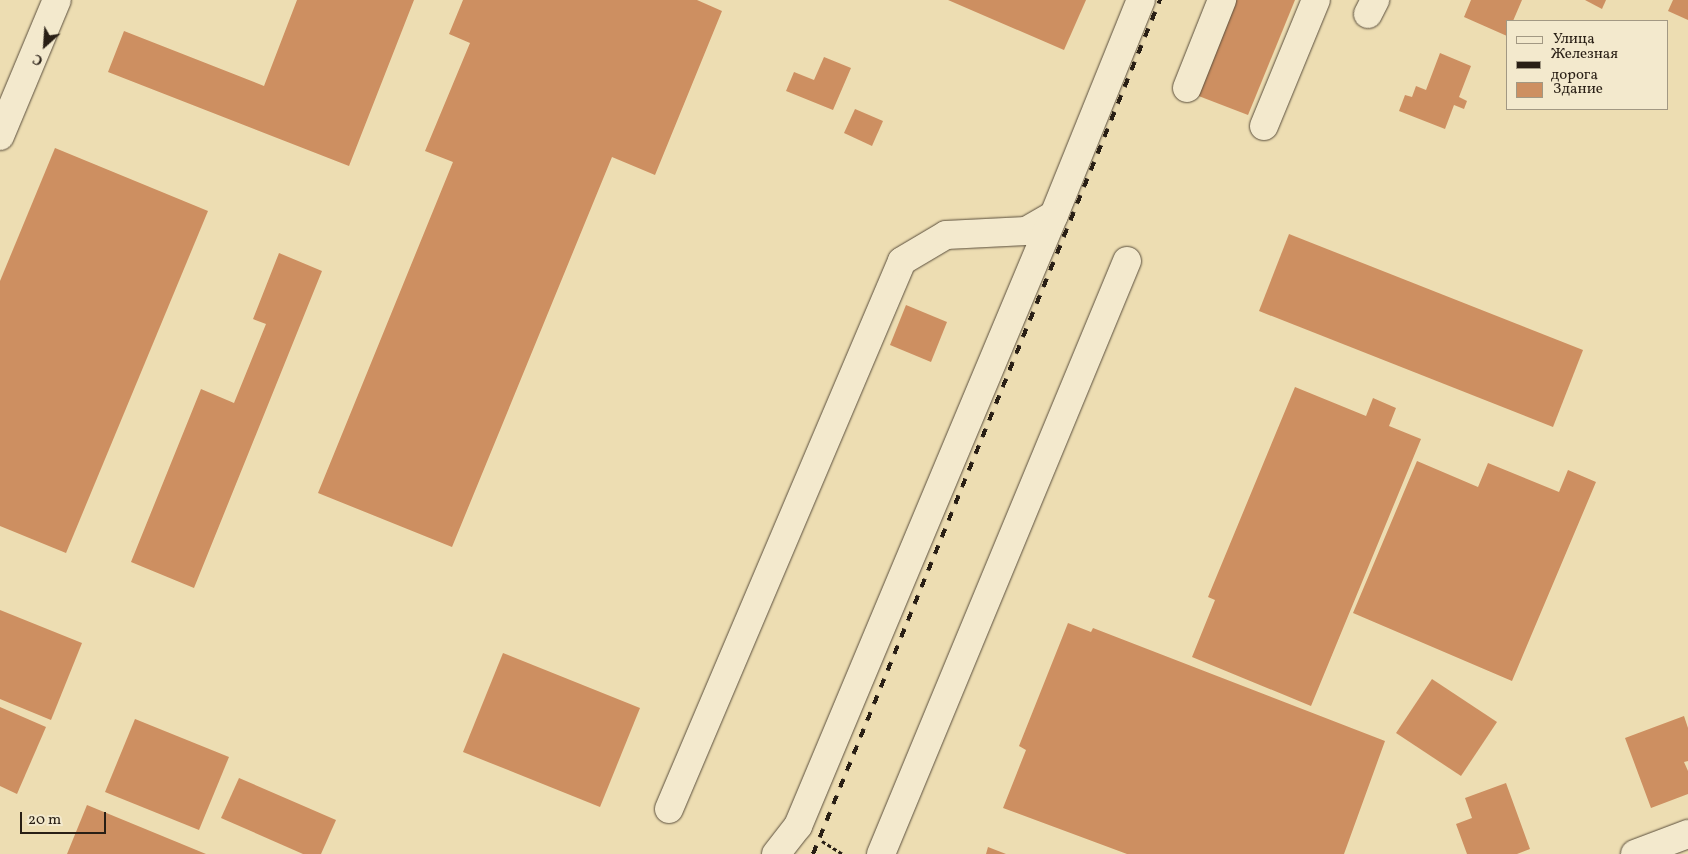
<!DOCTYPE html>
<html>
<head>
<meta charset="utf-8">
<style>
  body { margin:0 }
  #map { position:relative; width:1688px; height:854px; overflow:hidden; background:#edddb2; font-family:Vollkorn,serif }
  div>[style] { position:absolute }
  .building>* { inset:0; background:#cd8f61 }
  .path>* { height:3px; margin-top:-1.5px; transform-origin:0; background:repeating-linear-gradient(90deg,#291f15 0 4px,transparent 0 6.5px) }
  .roads { filter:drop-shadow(0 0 1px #5a4e3c) drop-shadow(0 0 1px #5a4e3c) }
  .minor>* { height:28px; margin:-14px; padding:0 14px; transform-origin:14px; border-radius:14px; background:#f3e9cd }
  .rail>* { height:4px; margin-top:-2px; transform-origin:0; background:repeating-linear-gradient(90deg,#291f15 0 9px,transparent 0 18px) }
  span { translate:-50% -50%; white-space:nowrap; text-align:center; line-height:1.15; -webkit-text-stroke:4px #f3e9cd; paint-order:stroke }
  .legend { position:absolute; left:1506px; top:20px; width:162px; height:90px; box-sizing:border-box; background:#f3e9cd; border:1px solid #a29883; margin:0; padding:6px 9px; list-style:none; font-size:15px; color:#291f15 }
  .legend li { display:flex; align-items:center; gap:10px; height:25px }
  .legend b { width:25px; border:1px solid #a29883 }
  .north { position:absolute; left:20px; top:20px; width:50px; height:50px; -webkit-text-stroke:4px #f3e9cd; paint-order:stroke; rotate:206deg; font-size:14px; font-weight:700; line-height:20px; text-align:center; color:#291f15 }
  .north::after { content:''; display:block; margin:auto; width:18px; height:22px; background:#291f15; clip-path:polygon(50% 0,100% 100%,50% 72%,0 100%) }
  .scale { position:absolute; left:20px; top:812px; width:86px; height:22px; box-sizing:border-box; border:2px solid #291f15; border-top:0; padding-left:6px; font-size:15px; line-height:18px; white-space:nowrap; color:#291f15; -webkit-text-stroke:4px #f3e9cd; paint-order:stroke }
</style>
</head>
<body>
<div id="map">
  <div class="building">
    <div style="clip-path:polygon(297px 0,414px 0,349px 166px,108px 72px,124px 31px,264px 86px)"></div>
    <div style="clip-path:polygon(463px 0,697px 0,722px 11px,655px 175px,612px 157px,452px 547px,318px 493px,453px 162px,425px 151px,470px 43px,449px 34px)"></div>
    <div style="clip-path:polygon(948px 0,1086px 0,1064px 50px)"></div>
    <div style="clip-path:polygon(1235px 0,1295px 0,1248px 115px,1196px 95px)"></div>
    <div style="clip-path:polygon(1471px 0,1522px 0,1513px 21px,1507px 21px,1507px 36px,1464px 17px)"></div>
    <div style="clip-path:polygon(1585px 0,1606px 0,1602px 9px)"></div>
    <div style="clip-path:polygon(1673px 0,1688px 0,1688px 20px,1668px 11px)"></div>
    <div style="clip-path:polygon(1440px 53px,1471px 66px,1459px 97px,1467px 101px,1464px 109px,1454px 105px,1445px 129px,1399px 111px,1405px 95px,1412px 97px,1416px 86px,1426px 90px)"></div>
    <div style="clip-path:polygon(824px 57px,851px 68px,833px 110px,786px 91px,794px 72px,814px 80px)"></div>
    <div style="clip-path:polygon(855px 109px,883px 121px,872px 146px,844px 133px)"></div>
    <div style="clip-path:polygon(55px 148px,208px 211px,66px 553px,0 526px,0 281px)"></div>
    <div style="clip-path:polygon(1289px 234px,1583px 350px,1553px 427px,1259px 311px)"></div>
    <div style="clip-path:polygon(279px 253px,322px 271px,194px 588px,131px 562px,201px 389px,234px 403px,266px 324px,253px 319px)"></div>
    <div style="clip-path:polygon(906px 305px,947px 322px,931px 362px,890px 345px)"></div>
    <div style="clip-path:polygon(1295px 387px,1366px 416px,1373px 398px,1396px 408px,1389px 426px,1421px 439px,1311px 706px,1192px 657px,1215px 600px,1208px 597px)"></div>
    <div style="clip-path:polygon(1417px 461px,1478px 487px,1488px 463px,1559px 492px,1568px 470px,1596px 482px,1512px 681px,1353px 613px)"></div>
    <div style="clip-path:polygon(0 610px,82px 643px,51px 720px,0 699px)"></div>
    <div style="clip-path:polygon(1068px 623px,1091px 632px,1093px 628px,1385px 741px,1344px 854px,1127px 854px,1003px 808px,1026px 750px,1019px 746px)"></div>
    <div style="clip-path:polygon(503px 653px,640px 708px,600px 807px,463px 752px)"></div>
    <div style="clip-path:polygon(1432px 679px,1497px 722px,1461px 776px,1396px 733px)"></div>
    <div style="clip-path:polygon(0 707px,46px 727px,17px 794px,0 786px)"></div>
    <div style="clip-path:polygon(1684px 716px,1688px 728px,1688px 761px,1684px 762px,1688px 771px,1688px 794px,1651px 808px,1625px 738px)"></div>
    <div style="clip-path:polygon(135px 719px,229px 757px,199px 830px,105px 792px)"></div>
    <div style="clip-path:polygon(239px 778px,336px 820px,321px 854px,303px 854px,221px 818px)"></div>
    <div style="clip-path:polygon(1506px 783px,1530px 849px,1517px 854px,1467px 854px,1456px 824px,1472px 818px,1465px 798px)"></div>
    <div style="clip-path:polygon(87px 805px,206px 854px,67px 854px)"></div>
    <div style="clip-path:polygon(988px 847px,1006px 854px,986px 854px)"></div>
  </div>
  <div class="path">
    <div style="left:822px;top:841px;width:25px;rotate:32deg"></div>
  </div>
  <div class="roads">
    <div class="minor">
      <div style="left:1368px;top:14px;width:16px;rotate:-63deg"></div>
      <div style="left:1187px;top:88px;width:95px;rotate:-68.3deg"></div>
      <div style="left:1264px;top:126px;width:136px;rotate:-67.6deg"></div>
      <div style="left:0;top:136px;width:147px;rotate:-67.3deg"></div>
      <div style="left:669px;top:809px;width:595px;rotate:-66.97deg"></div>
      <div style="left:902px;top:261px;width:51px;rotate:-30.6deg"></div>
      <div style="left:946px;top:235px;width:80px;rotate:-2.9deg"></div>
      <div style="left:1026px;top:231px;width:32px;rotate:-30deg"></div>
      <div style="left:1054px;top:215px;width:232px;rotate:-68deg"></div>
      <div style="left:776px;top:854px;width:36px;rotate:-52deg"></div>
      <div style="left:798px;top:826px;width:662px;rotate:-67.27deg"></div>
      <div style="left:881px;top:854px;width:642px;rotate:-67.47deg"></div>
      <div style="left:1635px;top:854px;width:57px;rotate:-20.7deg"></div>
    </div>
  </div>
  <div class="rail">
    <div style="left:813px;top:854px;width:922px;rotate:-67.89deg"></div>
  </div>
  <ul class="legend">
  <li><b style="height:6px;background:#f3e9cd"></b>Улица</li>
  <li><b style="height:6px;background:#291f15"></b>Железная дорога</li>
  <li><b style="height:14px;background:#cd8f61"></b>Здание</li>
  </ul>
  <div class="north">С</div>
  <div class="scale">20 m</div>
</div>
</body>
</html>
